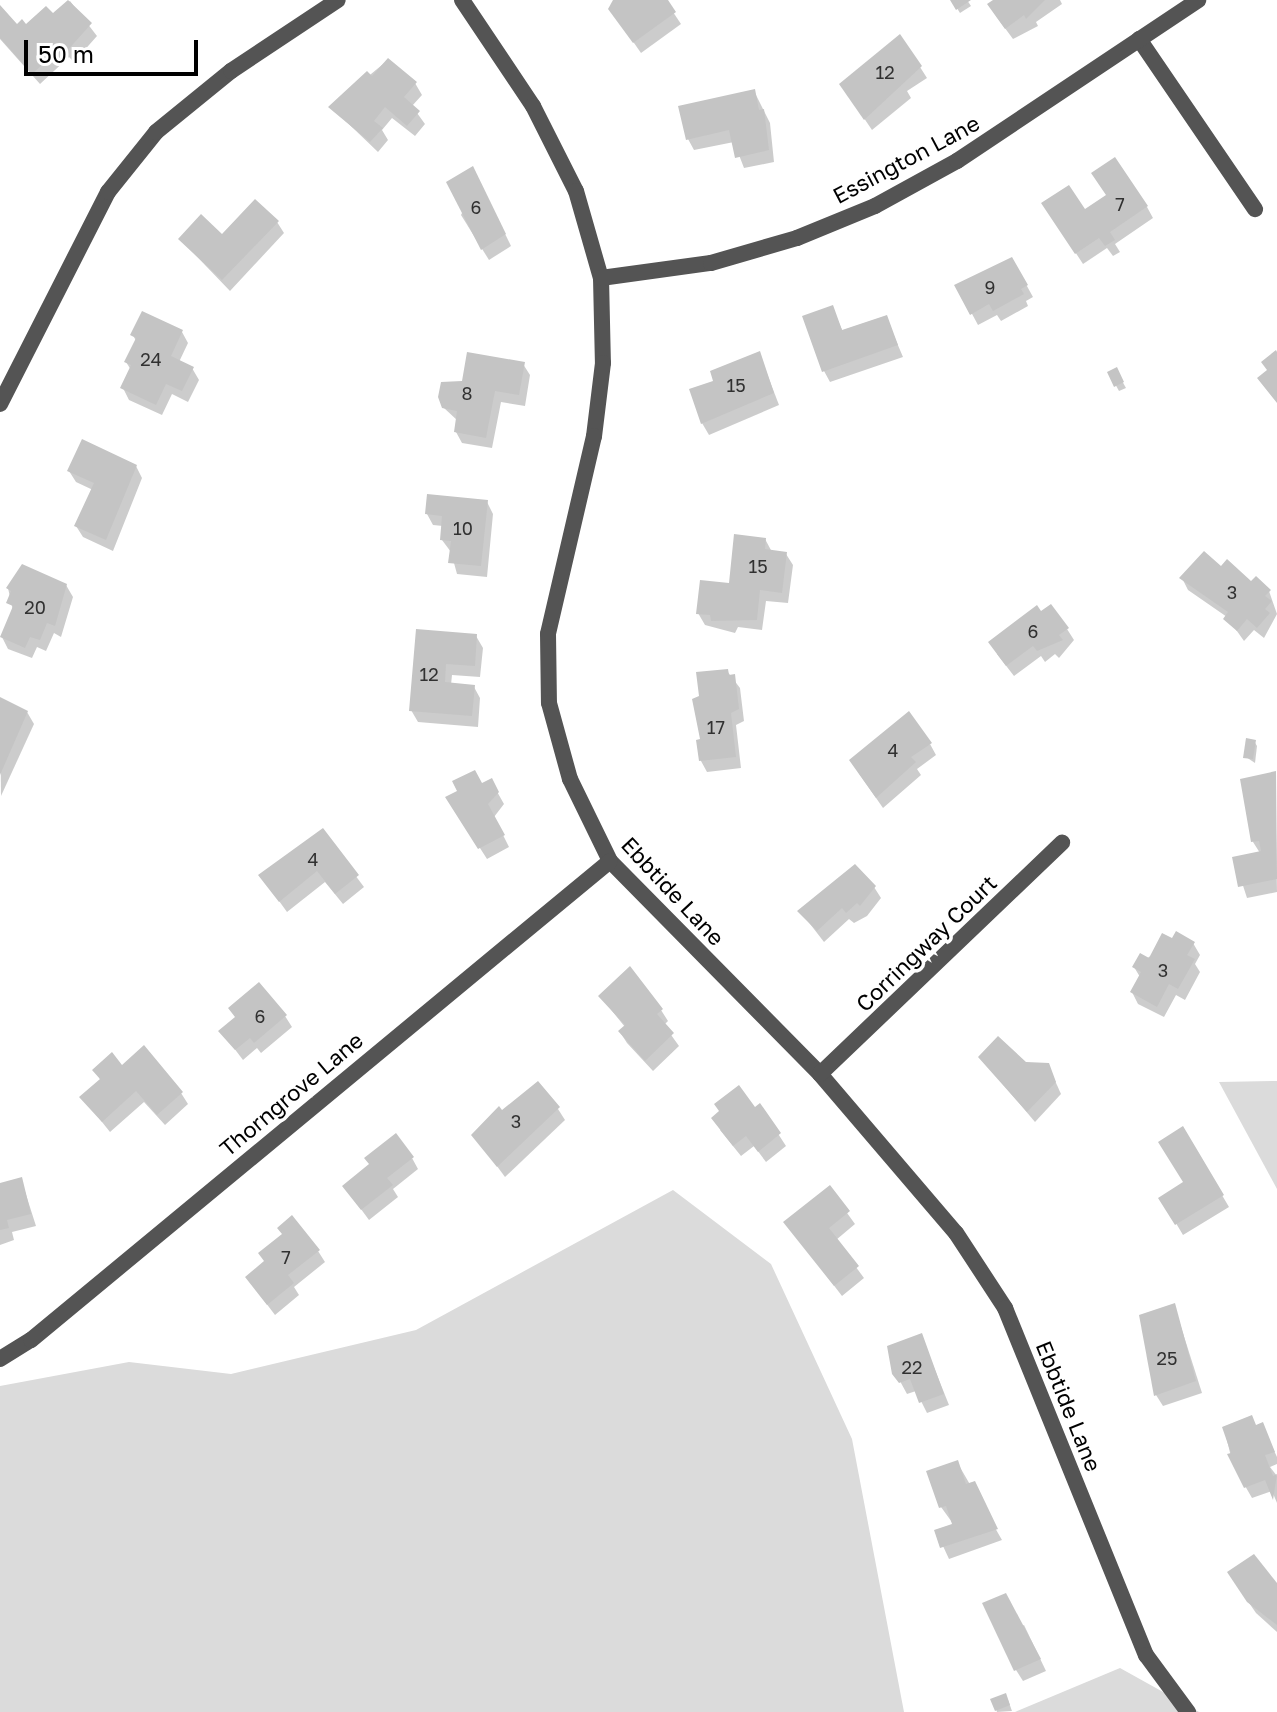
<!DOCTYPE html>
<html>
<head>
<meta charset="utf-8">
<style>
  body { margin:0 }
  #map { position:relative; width:1277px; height:1712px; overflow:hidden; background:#fff; font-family:"Golos Text",sans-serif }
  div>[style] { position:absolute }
  .green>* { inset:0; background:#dbdbdb }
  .shadow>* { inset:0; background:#0003 }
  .building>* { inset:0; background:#c4c4c4 }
  .street>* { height:16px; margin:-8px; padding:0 8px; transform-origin:8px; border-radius:8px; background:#545454 }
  span { translate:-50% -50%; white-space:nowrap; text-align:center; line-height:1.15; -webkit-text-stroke:7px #fff; paint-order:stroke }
  .number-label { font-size:18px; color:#313131 }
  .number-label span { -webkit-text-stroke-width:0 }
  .street-label { font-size:22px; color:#000 }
  .scale { position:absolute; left:24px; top:40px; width:174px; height:36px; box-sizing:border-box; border:4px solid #000; border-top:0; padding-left:10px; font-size:24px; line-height:28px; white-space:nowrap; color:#000; -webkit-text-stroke:6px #fff; paint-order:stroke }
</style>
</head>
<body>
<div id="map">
  <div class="green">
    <div style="clip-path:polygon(1277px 1081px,1277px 1189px,1219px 1082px)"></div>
    <div style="clip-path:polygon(673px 1190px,771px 1264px,852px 1439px,904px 1712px,0 1712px,0 1386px,129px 1362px,231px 1374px,416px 1330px)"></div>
    <div style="clip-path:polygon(1120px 1668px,1199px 1712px,1015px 1712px)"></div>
  </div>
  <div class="shadow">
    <div style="clip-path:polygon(614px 0,665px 0,681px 24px,641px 53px,618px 20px)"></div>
    <div style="clip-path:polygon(952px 0,967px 0,971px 6px,960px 13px)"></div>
    <div style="clip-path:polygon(996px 0,1060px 0,1062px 4px,1036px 22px,1038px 26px,1013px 39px,996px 16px)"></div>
    <div style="clip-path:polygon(70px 1px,97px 36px,74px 62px,69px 57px,40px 84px,0 39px,0 8px,16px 26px,26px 27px,53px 16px)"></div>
    <div style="clip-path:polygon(388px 60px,415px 83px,422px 95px,412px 106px,425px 124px,415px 136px,392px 118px,382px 130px,388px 140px,378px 152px,331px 107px)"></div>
    <div style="clip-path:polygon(920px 67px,927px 78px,907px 91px,911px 98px,872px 130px,849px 96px)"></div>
    <div style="clip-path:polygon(754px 91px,770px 123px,774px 162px,744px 168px,734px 142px,694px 150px,688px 139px)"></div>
    <div style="clip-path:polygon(479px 180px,511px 246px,489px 260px,461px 215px)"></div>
    <div style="clip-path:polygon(1108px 196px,1147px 207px,1153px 218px,1115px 244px,1120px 252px,1113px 256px,1107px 248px,1083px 264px,1051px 215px,1085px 212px)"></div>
    <div style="clip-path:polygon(277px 222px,284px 233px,230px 291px,180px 239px,222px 237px)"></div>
    <div style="clip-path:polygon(1012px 259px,1033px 297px,1026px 301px,1028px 306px,1001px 321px,997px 315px,978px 325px,957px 286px)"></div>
    <div style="clip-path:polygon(832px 307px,843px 332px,886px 317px,903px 357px,830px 382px,824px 371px)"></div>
    <div style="clip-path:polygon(182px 332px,188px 343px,179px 362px,192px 368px,199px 380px,188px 402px,172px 394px,162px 415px,129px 400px,123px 388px,131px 370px,126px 362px,136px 341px,133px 335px)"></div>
    <div style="clip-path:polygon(759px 353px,779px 405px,709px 435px,702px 423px,716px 382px)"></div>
    <div style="clip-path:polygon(523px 364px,530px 375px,525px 406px,501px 402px,492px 448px,462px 443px,456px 432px,458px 421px,444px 408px,464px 382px)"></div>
    <div style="clip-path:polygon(1116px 370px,1126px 388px,1119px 391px,1109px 373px)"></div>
    <div style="clip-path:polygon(136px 466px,142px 478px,113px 551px,83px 537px,76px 526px,93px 490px,76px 482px,69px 471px)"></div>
    <div style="clip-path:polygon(487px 502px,493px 514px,487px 577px,457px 574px,451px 552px,442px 540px,443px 526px,433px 525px,427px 514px)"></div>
    <div style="clip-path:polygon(765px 539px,772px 552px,786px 554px,793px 565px,788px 603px,766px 601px,762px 630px,738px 627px,735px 633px,705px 625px,698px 613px,730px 586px)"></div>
    <div style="clip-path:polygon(1221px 569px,1269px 591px,1277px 614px,1264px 638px,1254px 630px,1244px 641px,1227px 617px,1188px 590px,1182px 578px)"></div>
    <div style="clip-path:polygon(66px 585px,73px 597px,61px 637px,54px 633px,46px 651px,37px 647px,32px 658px,8px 649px,2px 637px,13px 611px,8px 588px)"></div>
    <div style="clip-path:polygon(1067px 629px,1074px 640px,1059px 658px,1055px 654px,1045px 662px,1041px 656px,1014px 676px,997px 654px)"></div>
    <div style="clip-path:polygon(418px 632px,476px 636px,483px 648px,480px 677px,452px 675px,451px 685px,474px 687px,480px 698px,478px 727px,418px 722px,411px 710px)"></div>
    <div style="clip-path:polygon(727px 671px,740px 688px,744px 721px,736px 725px,741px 768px,707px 772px,701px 761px,701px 697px)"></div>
    <div style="clip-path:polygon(0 699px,27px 712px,34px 724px,1px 796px)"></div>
    <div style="clip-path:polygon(1254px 741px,1257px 746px,1255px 763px,1246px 757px)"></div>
    <div style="clip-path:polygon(930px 744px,936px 755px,917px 769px,921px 775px,883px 808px,858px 772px)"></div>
    <div style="clip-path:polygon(1275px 773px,1277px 892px,1247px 898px,1234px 858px,1260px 853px,1253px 842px)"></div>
    <div style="clip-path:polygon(491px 781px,504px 804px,494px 817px,509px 847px,487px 859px,448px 798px)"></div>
    <div style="clip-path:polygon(322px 831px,364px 887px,343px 904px,325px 882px,287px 912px,261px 876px)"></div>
    <div style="clip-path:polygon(874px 887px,881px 898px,867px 916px,854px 923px,849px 919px,824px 942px,800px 911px)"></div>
    <div style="clip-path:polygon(1173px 941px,1193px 943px,1200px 955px,1195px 964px,1200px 972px,1185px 1000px,1176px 995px,1164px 1017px,1138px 1004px,1132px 992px,1140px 977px,1134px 967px)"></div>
    <div style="clip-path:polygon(600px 996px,661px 1010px,668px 1021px,664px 1025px,679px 1046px,653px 1071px,627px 1043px,620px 1032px,625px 1027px)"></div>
    <div style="clip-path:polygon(285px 1016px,292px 1027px,261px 1053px,257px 1048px,243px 1060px,221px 1031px)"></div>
    <div style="clip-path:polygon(980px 1057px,1048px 1065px,1061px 1094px,1035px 1122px)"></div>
    <div style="clip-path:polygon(122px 1067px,181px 1093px,188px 1104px,165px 1125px,144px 1102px,110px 1132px,82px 1097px,101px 1081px,95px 1070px)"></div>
    <div style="clip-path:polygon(760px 1106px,786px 1146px,766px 1162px,754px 1146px,741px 1156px,720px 1130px)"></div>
    <div style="clip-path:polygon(558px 1109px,565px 1120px,505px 1177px,474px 1135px,502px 1113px)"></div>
    <div style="clip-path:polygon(1183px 1129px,1229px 1207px,1183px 1235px,1161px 1198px,1186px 1183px)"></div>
    <div style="clip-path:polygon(412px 1158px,418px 1169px,393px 1189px,398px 1197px,369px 1220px,344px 1186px)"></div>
    <div style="clip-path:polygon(21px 1179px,36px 1226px,12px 1232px,14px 1240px,0 1245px,0 1186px)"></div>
    <div style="clip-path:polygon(829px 1188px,855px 1224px,836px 1240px,864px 1278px,842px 1296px,786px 1223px)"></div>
    <div style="clip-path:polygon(318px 1251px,325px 1262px,294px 1287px,299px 1295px,275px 1315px,247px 1278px)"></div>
    <div style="clip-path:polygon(1174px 1305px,1202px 1393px,1163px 1406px,1156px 1395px)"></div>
    <div style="clip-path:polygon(921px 1335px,949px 1405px,927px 1413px,916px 1391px,907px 1394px,901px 1383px,889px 1347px)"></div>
    <div style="clip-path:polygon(1262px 1425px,1277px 1457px,1277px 1464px,1270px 1467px,1277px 1476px,1277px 1503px,1272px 1491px,1252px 1498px,1233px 1465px,1224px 1428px)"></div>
    <div style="clip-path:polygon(957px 1462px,1002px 1540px,949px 1559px,936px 1531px,954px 1525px,941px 1507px,929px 1472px)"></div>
    <div style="clip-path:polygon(1236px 1584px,1277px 1585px,1277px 1632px,1256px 1613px)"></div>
    <div style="clip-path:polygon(1024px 1625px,1046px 1671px,1023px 1681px,1016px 1670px,1020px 1627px)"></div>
    <div style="clip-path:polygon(993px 1700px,1008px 1700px,1012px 1711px,997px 1712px)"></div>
  </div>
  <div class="building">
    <div style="clip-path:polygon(68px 0,92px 23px,66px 52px,62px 47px,32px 74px,0 38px,0 5px,17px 24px,22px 19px,26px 24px,46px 6px,53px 13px)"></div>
    <div style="clip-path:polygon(613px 0,668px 0,676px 12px,633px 43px,608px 9px)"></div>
    <div style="clip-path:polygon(950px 0,971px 0,956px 10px)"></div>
    <div style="clip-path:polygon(993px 0,1045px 0,1026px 19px,1024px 15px,1005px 29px,987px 4px)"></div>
    <div style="clip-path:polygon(900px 34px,922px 66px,864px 120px,839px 84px)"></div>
    <div style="clip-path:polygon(388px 58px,417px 82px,404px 97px,420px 111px,407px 126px,385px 107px,374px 121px,383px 128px,370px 142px,328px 107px,367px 71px,372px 76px)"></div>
    <div style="clip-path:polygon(755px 89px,759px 110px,764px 109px,769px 150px,735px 158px,729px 130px,686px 140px,678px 106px)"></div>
    <div style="clip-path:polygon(1115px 157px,1148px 206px,1110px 232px,1115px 240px,1105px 246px,1099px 238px,1075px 254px,1041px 203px,1069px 185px,1085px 209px,1106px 195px,1091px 173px)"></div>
    <div style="clip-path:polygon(473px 166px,506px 234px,481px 250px,446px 182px)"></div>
    <div style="clip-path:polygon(255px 199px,279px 221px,222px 280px,178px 239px,201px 214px,222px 234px)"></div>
    <div style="clip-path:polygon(1012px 257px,1028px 285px,1021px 289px,1024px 294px,993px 311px,989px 304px,970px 315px,954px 285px)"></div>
    <div style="clip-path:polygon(833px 305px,842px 330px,887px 315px,898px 345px,822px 372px,802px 316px)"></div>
    <div style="clip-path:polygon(142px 311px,183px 330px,171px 356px,194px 367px,182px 391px,166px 384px,156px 405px,120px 388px,131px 365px,124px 362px,136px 338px,130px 335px)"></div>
    <div style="clip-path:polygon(1276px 350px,1277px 352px,1277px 403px,1257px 378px,1267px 370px,1261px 362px)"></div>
    <div style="clip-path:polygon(760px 351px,774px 393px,701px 424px,689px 389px,713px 381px,710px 371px)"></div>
    <div style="clip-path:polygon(467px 352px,525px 362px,519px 395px,495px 391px,486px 438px,454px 432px,457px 411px,442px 408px,438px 397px,441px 382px,462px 381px)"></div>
    <div style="clip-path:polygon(1117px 367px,1124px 382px,1114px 387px,1107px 372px)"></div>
    <div style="clip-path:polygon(82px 439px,137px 465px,106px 540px,74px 526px,94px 483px,67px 471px)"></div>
    <div style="clip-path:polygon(427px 494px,488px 500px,481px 566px,448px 563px,451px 541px,440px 540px,442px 516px,425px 514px)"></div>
    <div style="clip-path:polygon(734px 534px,766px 538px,765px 549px,787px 552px,782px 593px,760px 590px,757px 620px,711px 621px,710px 615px,696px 614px,700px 580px,729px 583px)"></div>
    <div style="clip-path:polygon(1204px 551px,1221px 566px,1227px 559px,1251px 581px,1256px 576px,1271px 590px,1265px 596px,1272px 601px,1265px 609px,1270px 613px,1257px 628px,1247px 619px,1237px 631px,1223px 619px,1228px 612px,1179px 578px)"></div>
    <div style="clip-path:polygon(22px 564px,67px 584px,55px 626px,47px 623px,40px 640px,30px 637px,25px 648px,0 637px,13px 606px,6px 603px,11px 591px,6px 588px)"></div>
    <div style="clip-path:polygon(1051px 604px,1069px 628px,1059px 635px,1063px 640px,1037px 651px,1033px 646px,1006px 666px,988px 642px,1037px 605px,1041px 611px)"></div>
    <div style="clip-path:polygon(416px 629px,477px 634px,475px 666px,446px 664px,445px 682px,475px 685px,472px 716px,409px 711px)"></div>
    <div style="clip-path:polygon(728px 669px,729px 675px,735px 674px,739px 709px,731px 713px,736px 757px,699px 761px,696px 740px,700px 739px,692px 699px,699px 696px,696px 672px)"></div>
    <div style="clip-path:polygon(0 697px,28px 711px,0 775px)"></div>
    <div style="clip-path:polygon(909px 711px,932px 743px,911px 757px,916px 762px,876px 798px,849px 760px)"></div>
    <div style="clip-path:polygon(1246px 738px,1256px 740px,1253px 759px,1243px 758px)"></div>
    <div style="clip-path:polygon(475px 770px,482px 783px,492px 778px,499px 792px,488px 804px,505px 835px,478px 849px,445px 797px,457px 791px,452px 781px)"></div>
    <div style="clip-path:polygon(1276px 771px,1277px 879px,1238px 887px,1232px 857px,1261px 851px,1259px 841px,1251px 842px,1240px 779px)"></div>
    <div style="clip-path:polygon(323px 828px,359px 875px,335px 894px,317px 871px,279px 902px,258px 875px)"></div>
    <div style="clip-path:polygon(855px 864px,876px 886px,860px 906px,857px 903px,846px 913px,842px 908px,817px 931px,797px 911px)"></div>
    <div style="clip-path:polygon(1176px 931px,1195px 942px,1187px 955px,1195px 959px,1178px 989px,1169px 984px,1157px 1007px,1130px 992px,1141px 972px,1132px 967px,1140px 953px,1149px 958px,1162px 933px,1172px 938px)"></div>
    <div style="clip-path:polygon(630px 966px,663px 1009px,657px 1014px,674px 1033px,645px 1061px,618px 1031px,625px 1025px,598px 996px)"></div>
    <div style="clip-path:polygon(259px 982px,287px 1015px,254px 1043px,250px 1038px,235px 1050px,218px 1031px,235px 1017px,228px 1008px)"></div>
    <div style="clip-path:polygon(998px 1036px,1026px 1062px,1049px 1063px,1056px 1082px,1027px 1112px,978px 1057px)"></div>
    <div style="clip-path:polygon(144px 1045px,183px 1092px,157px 1115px,136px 1091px,102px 1122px,79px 1097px,100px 1079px,92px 1070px,112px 1052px,122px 1065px)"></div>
    <div style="clip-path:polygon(538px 1081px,560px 1107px,497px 1167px,471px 1135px,499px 1106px,502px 1110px)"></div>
    <div style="clip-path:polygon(739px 1085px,755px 1107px,760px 1103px,781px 1133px,758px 1152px,746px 1136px,733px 1146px,711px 1118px,719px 1111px,714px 1104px)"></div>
    <div style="clip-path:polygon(1183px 1126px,1224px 1195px,1175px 1225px,1158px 1198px,1183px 1182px,1158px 1142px)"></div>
    <div style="clip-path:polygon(396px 1133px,414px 1157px,387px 1178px,393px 1185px,361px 1210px,342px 1186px,369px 1164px,364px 1158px)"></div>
    <div style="clip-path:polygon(22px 1177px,31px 1214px,7px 1220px,9px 1228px,0 1230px,0 1183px)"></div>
    <div style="clip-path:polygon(830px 1185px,850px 1211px,829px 1228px,859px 1266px,834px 1286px,783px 1222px)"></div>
    <div style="clip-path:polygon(292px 1215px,320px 1250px,288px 1275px,294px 1283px,267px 1305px,245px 1277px,264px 1261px,258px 1253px,282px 1234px,277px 1228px)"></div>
    <div style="clip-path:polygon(1175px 1303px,1196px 1381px,1154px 1396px,1139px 1315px)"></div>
    <div style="clip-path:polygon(922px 1333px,944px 1394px,919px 1403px,910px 1379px,899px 1383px,892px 1374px,887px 1346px)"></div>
    <div style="clip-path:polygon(1252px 1415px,1256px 1425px,1263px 1422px,1275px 1452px,1265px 1455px,1273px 1476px,1277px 1474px,1273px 1500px,1265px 1480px,1244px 1488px,1227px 1454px,1231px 1453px,1222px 1427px)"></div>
    <div style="clip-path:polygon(958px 1460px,966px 1484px,975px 1481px,998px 1529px,940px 1548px,934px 1530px,952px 1524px,946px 1506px,939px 1508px,926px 1471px)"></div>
    <div style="clip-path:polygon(1254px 1554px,1277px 1583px,1277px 1625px,1247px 1602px,1227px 1572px)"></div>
    <div style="clip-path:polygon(1006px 1593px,1041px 1659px,1014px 1671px,982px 1603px)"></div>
    <div style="clip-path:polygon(1006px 1693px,1010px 1705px,995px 1711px,990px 1699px)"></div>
  </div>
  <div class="street">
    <div style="left:462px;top:0;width:128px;rotate:56.2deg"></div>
    <div style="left:533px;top:106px;width:95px;rotate:63.2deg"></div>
    <div style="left:576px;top:191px;width:91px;rotate:74deg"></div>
    <div style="left:601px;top:278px;width:85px;rotate:88.7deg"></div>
    <div style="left:603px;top:363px;width:74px;rotate:97deg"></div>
    <div style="left:594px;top:436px;width:203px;rotate:103.1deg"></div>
    <div style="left:548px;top:634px;width:69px;rotate:89.2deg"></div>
    <div style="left:549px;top:703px;width:79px;rotate:74.6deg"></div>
    <div style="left:570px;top:779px;width:91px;rotate:64deg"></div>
    <div style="left:610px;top:861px;width:299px;rotate:45.4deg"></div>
    <div style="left:820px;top:1074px;width:209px;rotate:49.5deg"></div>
    <div style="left:956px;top:1233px;width:90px;rotate:56.8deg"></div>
    <div style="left:1005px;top:1308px;width:375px;rotate:67.9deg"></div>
    <div style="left:1146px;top:1655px;width:71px;rotate:53.6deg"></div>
    <div style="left:1139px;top:39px;width:206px;rotate:55.7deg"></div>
    <div style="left:601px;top:278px;width:111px;rotate:-7.8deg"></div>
    <div style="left:711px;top:263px;width:90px;rotate:-16.2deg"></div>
    <div style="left:797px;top:238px;width:84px;rotate:-22.3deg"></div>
    <div style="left:875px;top:206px;width:94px;rotate:-28.8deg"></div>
    <div style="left:957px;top:161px;width:290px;rotate:-33.7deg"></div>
    <div style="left:0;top:404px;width:238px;rotate:-63deg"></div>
    <div style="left:108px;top:192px;width:77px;rotate:-51.3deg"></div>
    <div style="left:156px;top:132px;width:97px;rotate:-39.1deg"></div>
    <div style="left:231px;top:71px;width:128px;rotate:-33.6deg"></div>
    <div style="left:820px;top:1074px;width:335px;rotate:-43.7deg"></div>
    <div style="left:0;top:1359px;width:36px;rotate:-32deg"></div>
    <div style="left:31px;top:1340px;width:751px;rotate:-39.6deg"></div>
  </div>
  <div class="number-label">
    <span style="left:885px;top:72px">12</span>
    <span style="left:1120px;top:204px">7</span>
    <span style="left:476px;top:207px">6</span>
    <span style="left:990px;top:287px">9</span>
    <span style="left:151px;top:359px">24</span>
    <span style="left:736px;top:385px">15</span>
    <span style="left:467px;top:393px">8</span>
    <span style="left:463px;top:528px">10</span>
    <span style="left:758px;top:566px">15</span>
    <span style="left:1232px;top:592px">3</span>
    <span style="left:35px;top:607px">20</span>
    <span style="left:1033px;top:631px">6</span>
    <span style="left:429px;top:674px">12</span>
    <span style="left:716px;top:727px">17</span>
    <span style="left:893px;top:750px">4</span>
    <span style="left:313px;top:859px">4</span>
    <span style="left:1163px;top:970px">3</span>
    <span style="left:260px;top:1016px">6</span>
    <span style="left:516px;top:1121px">3</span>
    <span style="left:286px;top:1257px">7</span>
    <span style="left:1167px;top:1358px">25</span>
    <span style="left:912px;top:1367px">22</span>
  </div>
  <div class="street-label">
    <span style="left:906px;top:159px;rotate:-28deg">Essington Lane</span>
    <span style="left:673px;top:891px;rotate:47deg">Ebbtide Lane</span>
    <span style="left:926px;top:943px;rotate:-44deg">Corringway Court</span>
    <span style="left:291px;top:1094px;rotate:-40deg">Thorngrove Lane</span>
    <span style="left:1069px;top:1406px;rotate:68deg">Ebbtide Lane</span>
  </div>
  <div class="scale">50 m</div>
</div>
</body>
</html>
